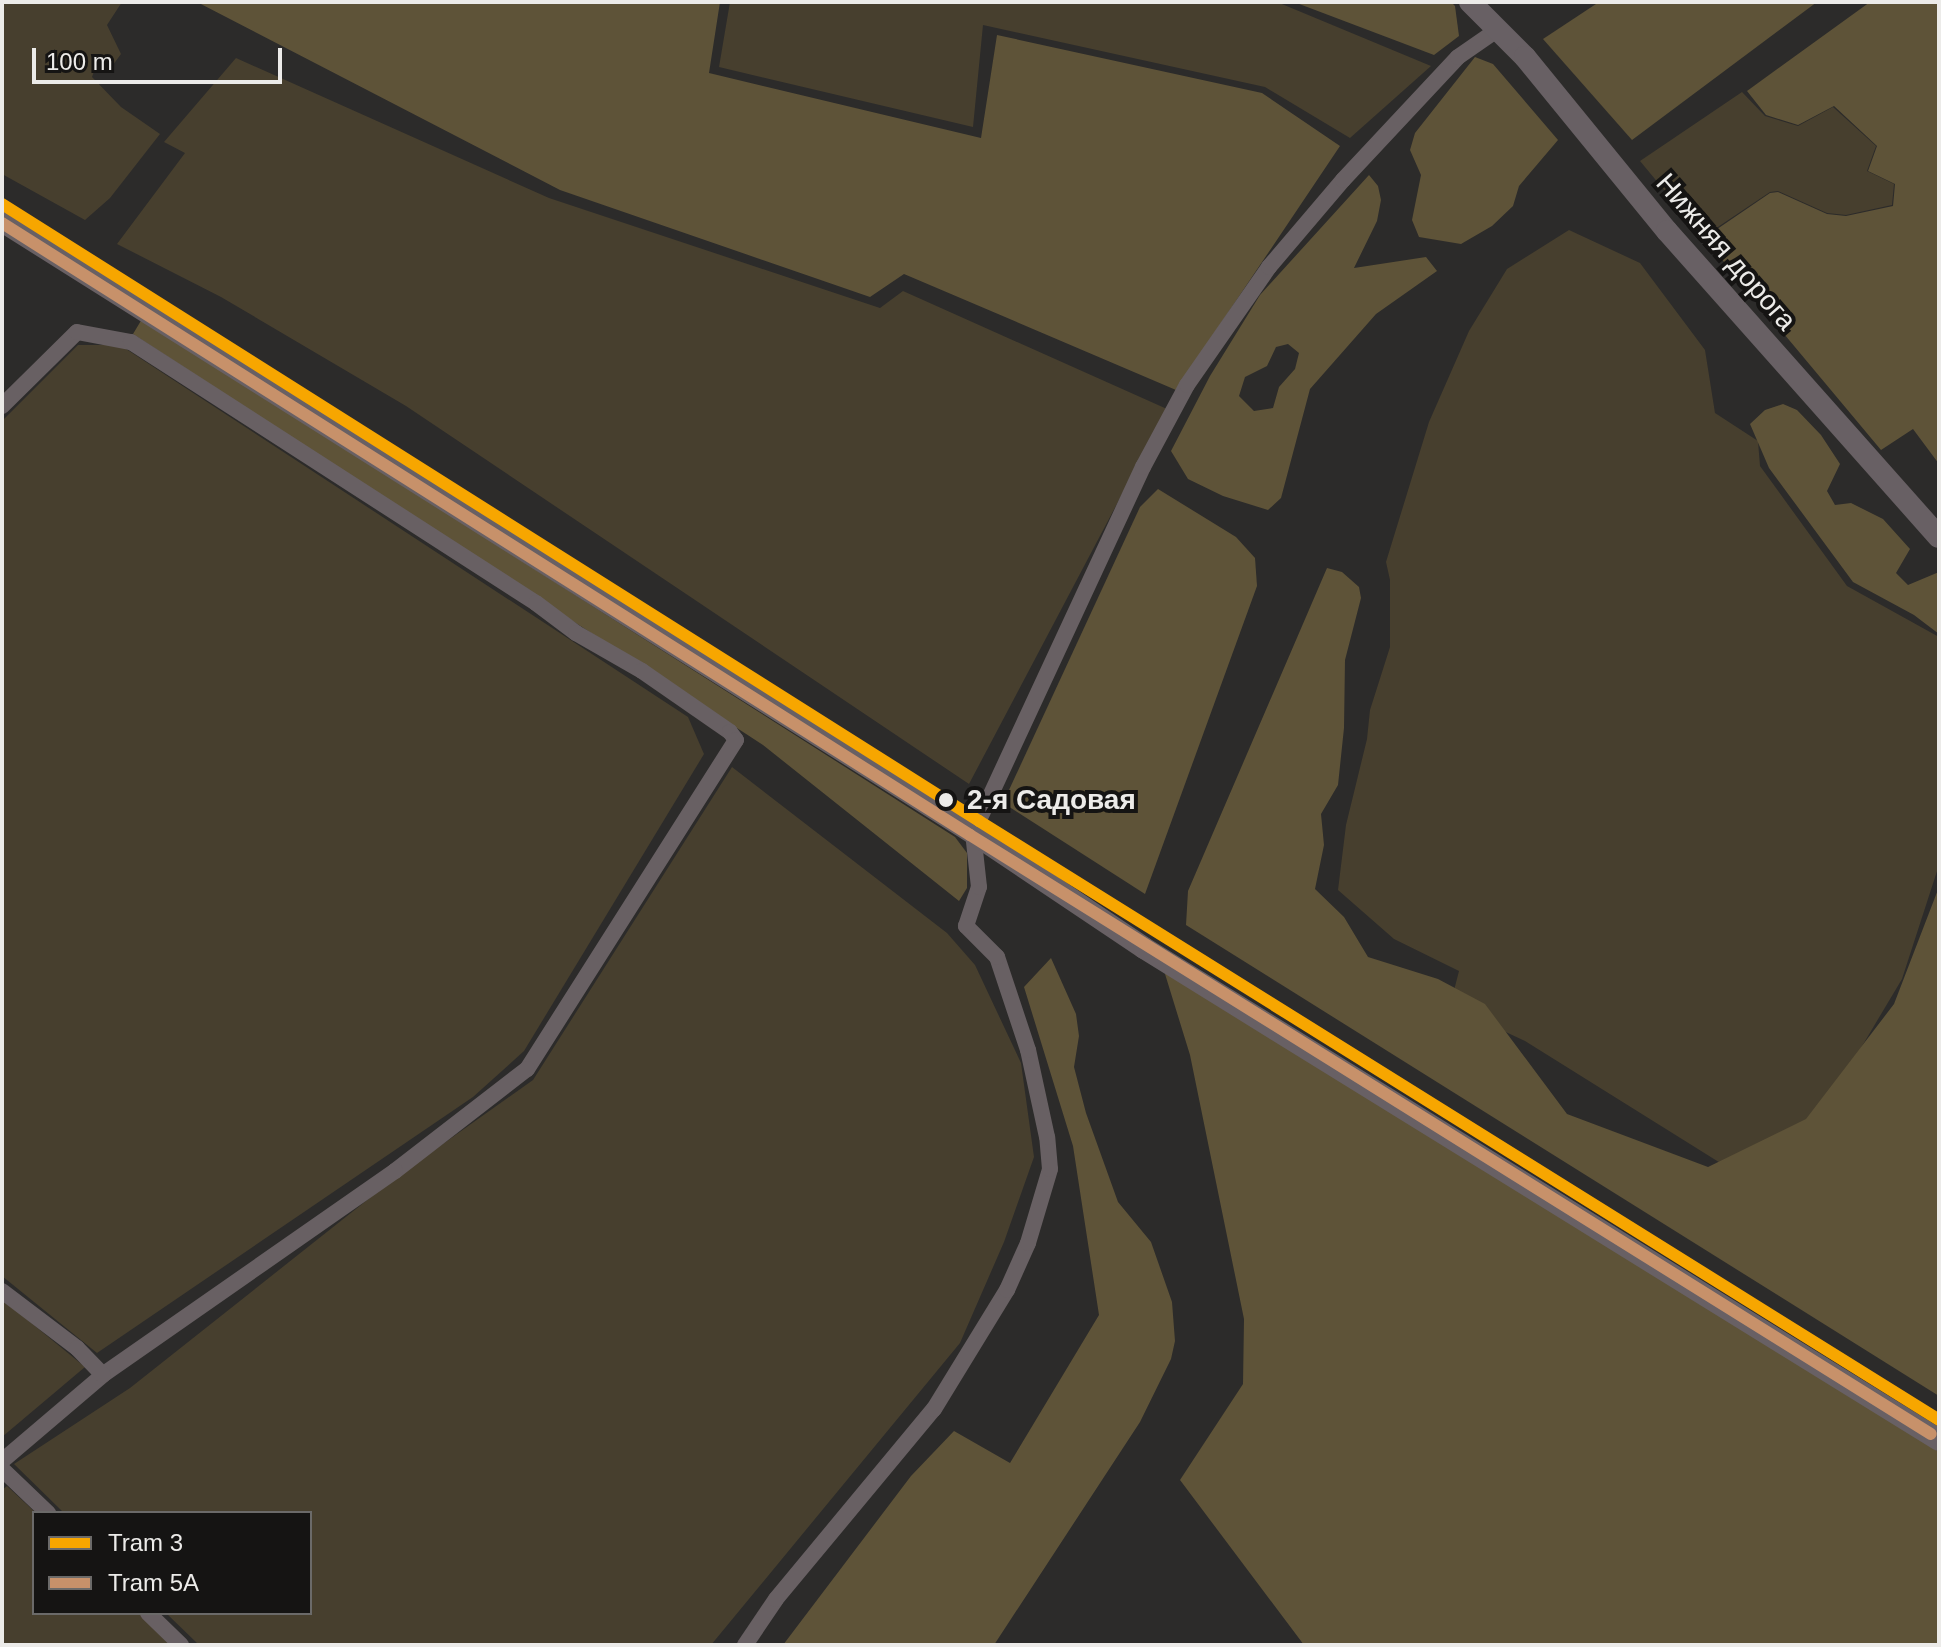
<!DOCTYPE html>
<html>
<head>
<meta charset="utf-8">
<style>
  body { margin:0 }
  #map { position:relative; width:1941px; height:1647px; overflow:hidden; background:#2c2b2a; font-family:Helvetica,sans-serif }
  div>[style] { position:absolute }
  .green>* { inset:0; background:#473f2e }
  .forest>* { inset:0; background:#5e5338 }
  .minor>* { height:16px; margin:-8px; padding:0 8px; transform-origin:8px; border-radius:8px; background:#686063 }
  .major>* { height:22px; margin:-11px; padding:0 11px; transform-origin:11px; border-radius:11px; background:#686064 }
  .tram-1>* { height:12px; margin:-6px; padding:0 6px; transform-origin:6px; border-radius:6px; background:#f7a600 }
  .tram-2>* { height:12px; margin:-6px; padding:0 6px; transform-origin:6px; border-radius:6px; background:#c7916a }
  .dots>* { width:22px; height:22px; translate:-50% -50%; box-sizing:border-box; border:4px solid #151413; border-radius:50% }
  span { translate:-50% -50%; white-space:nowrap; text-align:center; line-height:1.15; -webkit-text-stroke:8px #151413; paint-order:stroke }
  .street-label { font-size:28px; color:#ecebe9 }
  .stop-label { font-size:28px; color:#ecebe9; font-weight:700 }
  .left { translate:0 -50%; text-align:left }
  .frame { position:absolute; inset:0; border:4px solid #ecebe9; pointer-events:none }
  .legend { position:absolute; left:32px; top:1511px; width:280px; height:104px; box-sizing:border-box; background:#151413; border:2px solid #6b6a69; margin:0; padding:10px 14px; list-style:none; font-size:24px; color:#ecebe9 }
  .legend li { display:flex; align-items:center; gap:16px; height:40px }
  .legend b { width:40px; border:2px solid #6b6a69 }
  .scale { position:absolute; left:32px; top:48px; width:250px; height:36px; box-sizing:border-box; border:4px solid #ecebe9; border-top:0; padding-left:10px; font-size:24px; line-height:28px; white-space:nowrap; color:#ecebe9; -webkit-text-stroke:6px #151413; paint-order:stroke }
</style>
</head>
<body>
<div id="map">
  <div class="green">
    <div style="clip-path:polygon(2px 2px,122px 2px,107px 25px,121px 54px,110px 69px,96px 66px,92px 77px,121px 107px,160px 134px,110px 198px,85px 220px,2px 174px)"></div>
    <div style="clip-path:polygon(730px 2px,1277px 2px,1431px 66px,1350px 138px,1265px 87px,983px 25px,973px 127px,719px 67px)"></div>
    <div style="clip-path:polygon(236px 58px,549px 198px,880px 308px,903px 291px,1167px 409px,969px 784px,406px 406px,221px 297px,117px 244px,185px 153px,164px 142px)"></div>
    <div style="clip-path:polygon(1742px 92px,1765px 116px,1798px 126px,1833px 107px,1876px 146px,1867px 171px,1894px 184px,1892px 205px,1846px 215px,1827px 213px,1778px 191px,1770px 192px,1703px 237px,1640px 161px)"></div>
    <div style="clip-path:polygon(1569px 230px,1640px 263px,1705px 350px,1715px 413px,1758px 441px,1760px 466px,1847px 586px,1939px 637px,1939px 865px,1902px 979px,1809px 1135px,1754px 1184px,1525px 1041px,1450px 1006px,1459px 971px,1394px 939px,1338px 890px,1346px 825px,1367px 739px,1370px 710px,1390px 647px,1390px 580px,1386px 562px,1429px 422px,1469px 331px,1507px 269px)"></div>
    <div style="clip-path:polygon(78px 345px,120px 345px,688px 717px,704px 754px,524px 1051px,473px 1097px,97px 1353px,2px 1276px,2px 421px)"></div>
    <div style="clip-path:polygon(732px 767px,947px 933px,975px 965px,1021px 1063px,1034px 1157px,1004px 1242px,960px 1343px,711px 1645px,199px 1645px,166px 1613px,310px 1613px,310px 1513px,64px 1513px,14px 1464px,130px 1388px,395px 1178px,533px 1080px)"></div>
    <div style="clip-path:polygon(2px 1299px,85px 1367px,2px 1437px)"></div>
    <div style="clip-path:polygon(7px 1486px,36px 1513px,34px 1613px,139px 1613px,173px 1645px,2px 1645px,2px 1490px)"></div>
  </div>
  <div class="forest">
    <div style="clip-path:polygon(197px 2px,720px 2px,709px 73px,981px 138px,997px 35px,1262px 93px,1340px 146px,1176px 390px,904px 274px,870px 297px,560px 190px)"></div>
    <div style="clip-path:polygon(1294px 2px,1451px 2px,1455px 6px,1459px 36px,1434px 55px)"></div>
    <div style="clip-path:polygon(1599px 2px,1817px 2px,1632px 140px,1543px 39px)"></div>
    <div style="clip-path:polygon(1870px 2px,1939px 2px,1939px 464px,1913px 429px,1881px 450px,1704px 238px,1770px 193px,1778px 192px,1827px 214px,1846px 216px,1893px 206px,1895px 184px,1868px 171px,1877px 146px,1834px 106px,1798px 125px,1766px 115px,1747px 91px)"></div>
    <div style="clip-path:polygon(1475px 57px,1493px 64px,1558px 140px,1519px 186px,1513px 206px,1492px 226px,1461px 244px,1419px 237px,1412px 220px,1421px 175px,1410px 150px,1415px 133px)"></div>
    <div style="clip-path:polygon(evenodd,1369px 175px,1378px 186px,1381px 200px,1377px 221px,1354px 268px,1426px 257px,1437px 271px,1376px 314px,1310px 389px,1281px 498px,1268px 510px,1223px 496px,1188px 479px,1171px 451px,1210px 376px,1260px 295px,1369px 175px,1288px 344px,1299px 353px,1295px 369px,1279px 387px,1273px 408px,1254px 411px,1239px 396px,1245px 377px,1267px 366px,1276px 347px,1288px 344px)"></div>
    <div style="clip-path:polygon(142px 319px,955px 837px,967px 853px,967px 888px,959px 901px,763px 745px,133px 334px)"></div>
    <div style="clip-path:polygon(1783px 404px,1797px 410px,1821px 435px,1840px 464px,1827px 491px,1835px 505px,1851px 503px,1883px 519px,1910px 549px,1896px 573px,1908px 585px,1939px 572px,1939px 634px,1914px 615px,1853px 582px,1769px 468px,1750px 424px,1765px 410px)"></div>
    <div style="clip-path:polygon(1158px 489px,1236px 537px,1255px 558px,1257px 586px,1145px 894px,1003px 803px,1140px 507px)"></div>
    <div style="clip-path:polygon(1327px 568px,1342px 572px,1359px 587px,1361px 598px,1345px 660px,1344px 728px,1338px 785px,1321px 814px,1324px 845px,1315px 889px,1344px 917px,1368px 957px,1438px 979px,1485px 1004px,1567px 1114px,1708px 1167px,1806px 1119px,1894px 1004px,1939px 887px,1939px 1396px,1186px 925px,1188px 891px)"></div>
    <div style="clip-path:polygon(1051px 958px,1076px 1014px,1079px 1036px,1074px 1067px,1086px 1113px,1118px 1202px,1151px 1242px,1172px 1302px,1175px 1341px,1171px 1359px,1140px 1422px,994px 1645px,783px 1645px,911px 1476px,954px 1431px,1010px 1463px,1099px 1315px,1073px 1146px,1024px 987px)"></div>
    <div style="clip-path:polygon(1161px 961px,1939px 1452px,1939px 1645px,1304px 1645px,1180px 1480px,1243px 1384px,1244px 1319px,1190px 1055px)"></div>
  </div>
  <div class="minor">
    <div style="left:2px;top:406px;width:105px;rotate:-44.6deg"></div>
    <div style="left:77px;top:332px;width:55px;rotate:10.5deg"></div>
    <div style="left:131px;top:342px;width:482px;rotate:32.8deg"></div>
    <div style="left:536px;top:603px;width:50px;rotate:36.9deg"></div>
    <div style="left:576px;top:633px;width:76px;rotate:29.9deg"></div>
    <div style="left:642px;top:671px;width:107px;rotate:34.7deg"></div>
    <div style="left:730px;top:732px;width:10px;rotate:53deg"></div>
    <div style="left:736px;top:740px;width:390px;rotate:122.4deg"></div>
    <div style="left:527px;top:1069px;width:167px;rotate:142.3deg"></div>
    <div style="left:395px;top:1171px;width:356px;rotate:145.1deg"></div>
    <div style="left:103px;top:1375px;width:133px;rotate:139.6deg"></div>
    <div style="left:2px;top:1291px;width:94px;rotate:37.2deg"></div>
    <div style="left:77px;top:1348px;width:37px;rotate:46deg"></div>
    <div style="left:2px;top:1469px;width:64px;rotate:43.7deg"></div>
    <div style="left:148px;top:1613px;width:46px;rotate:44.1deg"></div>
    <div style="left:745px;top:1645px;width:55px;rotate:-56deg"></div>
    <div style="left:776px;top:1599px;width:247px;rotate:-50.3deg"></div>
    <div style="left:934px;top:1409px;width:140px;rotate:-58.5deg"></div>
    <div style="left:1007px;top:1290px;width:51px;rotate:-65.9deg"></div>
    <div style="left:1028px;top:1243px;width:77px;rotate:-73.4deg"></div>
    <div style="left:1050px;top:1169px;width:32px;rotate:-95deg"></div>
    <div style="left:1047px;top:1137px;width:89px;rotate:-102.3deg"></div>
    <div style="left:1028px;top:1050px;width:98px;rotate:-108.4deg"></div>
    <div style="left:997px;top:957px;width:44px;rotate:-135deg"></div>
    <div style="left:966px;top:926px;width:41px;rotate:-71.6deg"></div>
    <div style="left:979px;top:887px;width:54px;rotate:-96.3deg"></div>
    <div style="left:973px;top:833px;width:404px;rotate:-65.1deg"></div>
    <div style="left:1143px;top:467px;width:93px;rotate:-61.8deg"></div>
    <div style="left:1187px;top:385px;width:144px;rotate:-55.2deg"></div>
    <div style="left:1269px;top:267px;width:114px;rotate:-49.6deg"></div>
    <div style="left:1343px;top:180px;width:168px;rotate:-46.9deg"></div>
    <div style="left:1458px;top:57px;width:47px;rotate:-34.7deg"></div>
  </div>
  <div class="major">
    <div style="left:1470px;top:2px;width:78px;rotate:45deg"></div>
    <div style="left:1525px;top:57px;width:225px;rotate:50.8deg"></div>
    <div style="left:1667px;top:231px;width:409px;rotate:48.4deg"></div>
    <div style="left:2px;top:221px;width:1148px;rotate:32.22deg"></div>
    <div style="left:973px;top:833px;width:206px;rotate:33.9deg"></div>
    <div style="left:1144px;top:948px;width:935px;rotate:31.75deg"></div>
  </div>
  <div class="tram-1">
    <div style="left:2px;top:204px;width:1156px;rotate:32.27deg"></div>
    <div style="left:979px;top:821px;width:1132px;rotate:31.96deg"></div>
  </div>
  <div class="tram-2">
    <div style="left:2px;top:223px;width:1145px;rotate:32.3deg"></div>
    <div style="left:970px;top:835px;width:1132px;rotate:31.94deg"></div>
  </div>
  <div class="dots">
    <div style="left:946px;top:800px;background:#ecebe9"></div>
  </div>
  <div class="street-label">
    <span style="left:1726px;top:252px;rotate:49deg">Нижняя дорога</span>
  </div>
  <div class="stop-label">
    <span class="left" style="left:967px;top:800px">2-я Садовая</span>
  </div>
  <div class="frame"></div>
  <ul class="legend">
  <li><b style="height:10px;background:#f7a600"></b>Tram 3</li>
  <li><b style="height:10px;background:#c7916a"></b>Tram 5А</li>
  </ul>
  <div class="scale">100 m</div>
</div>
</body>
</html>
